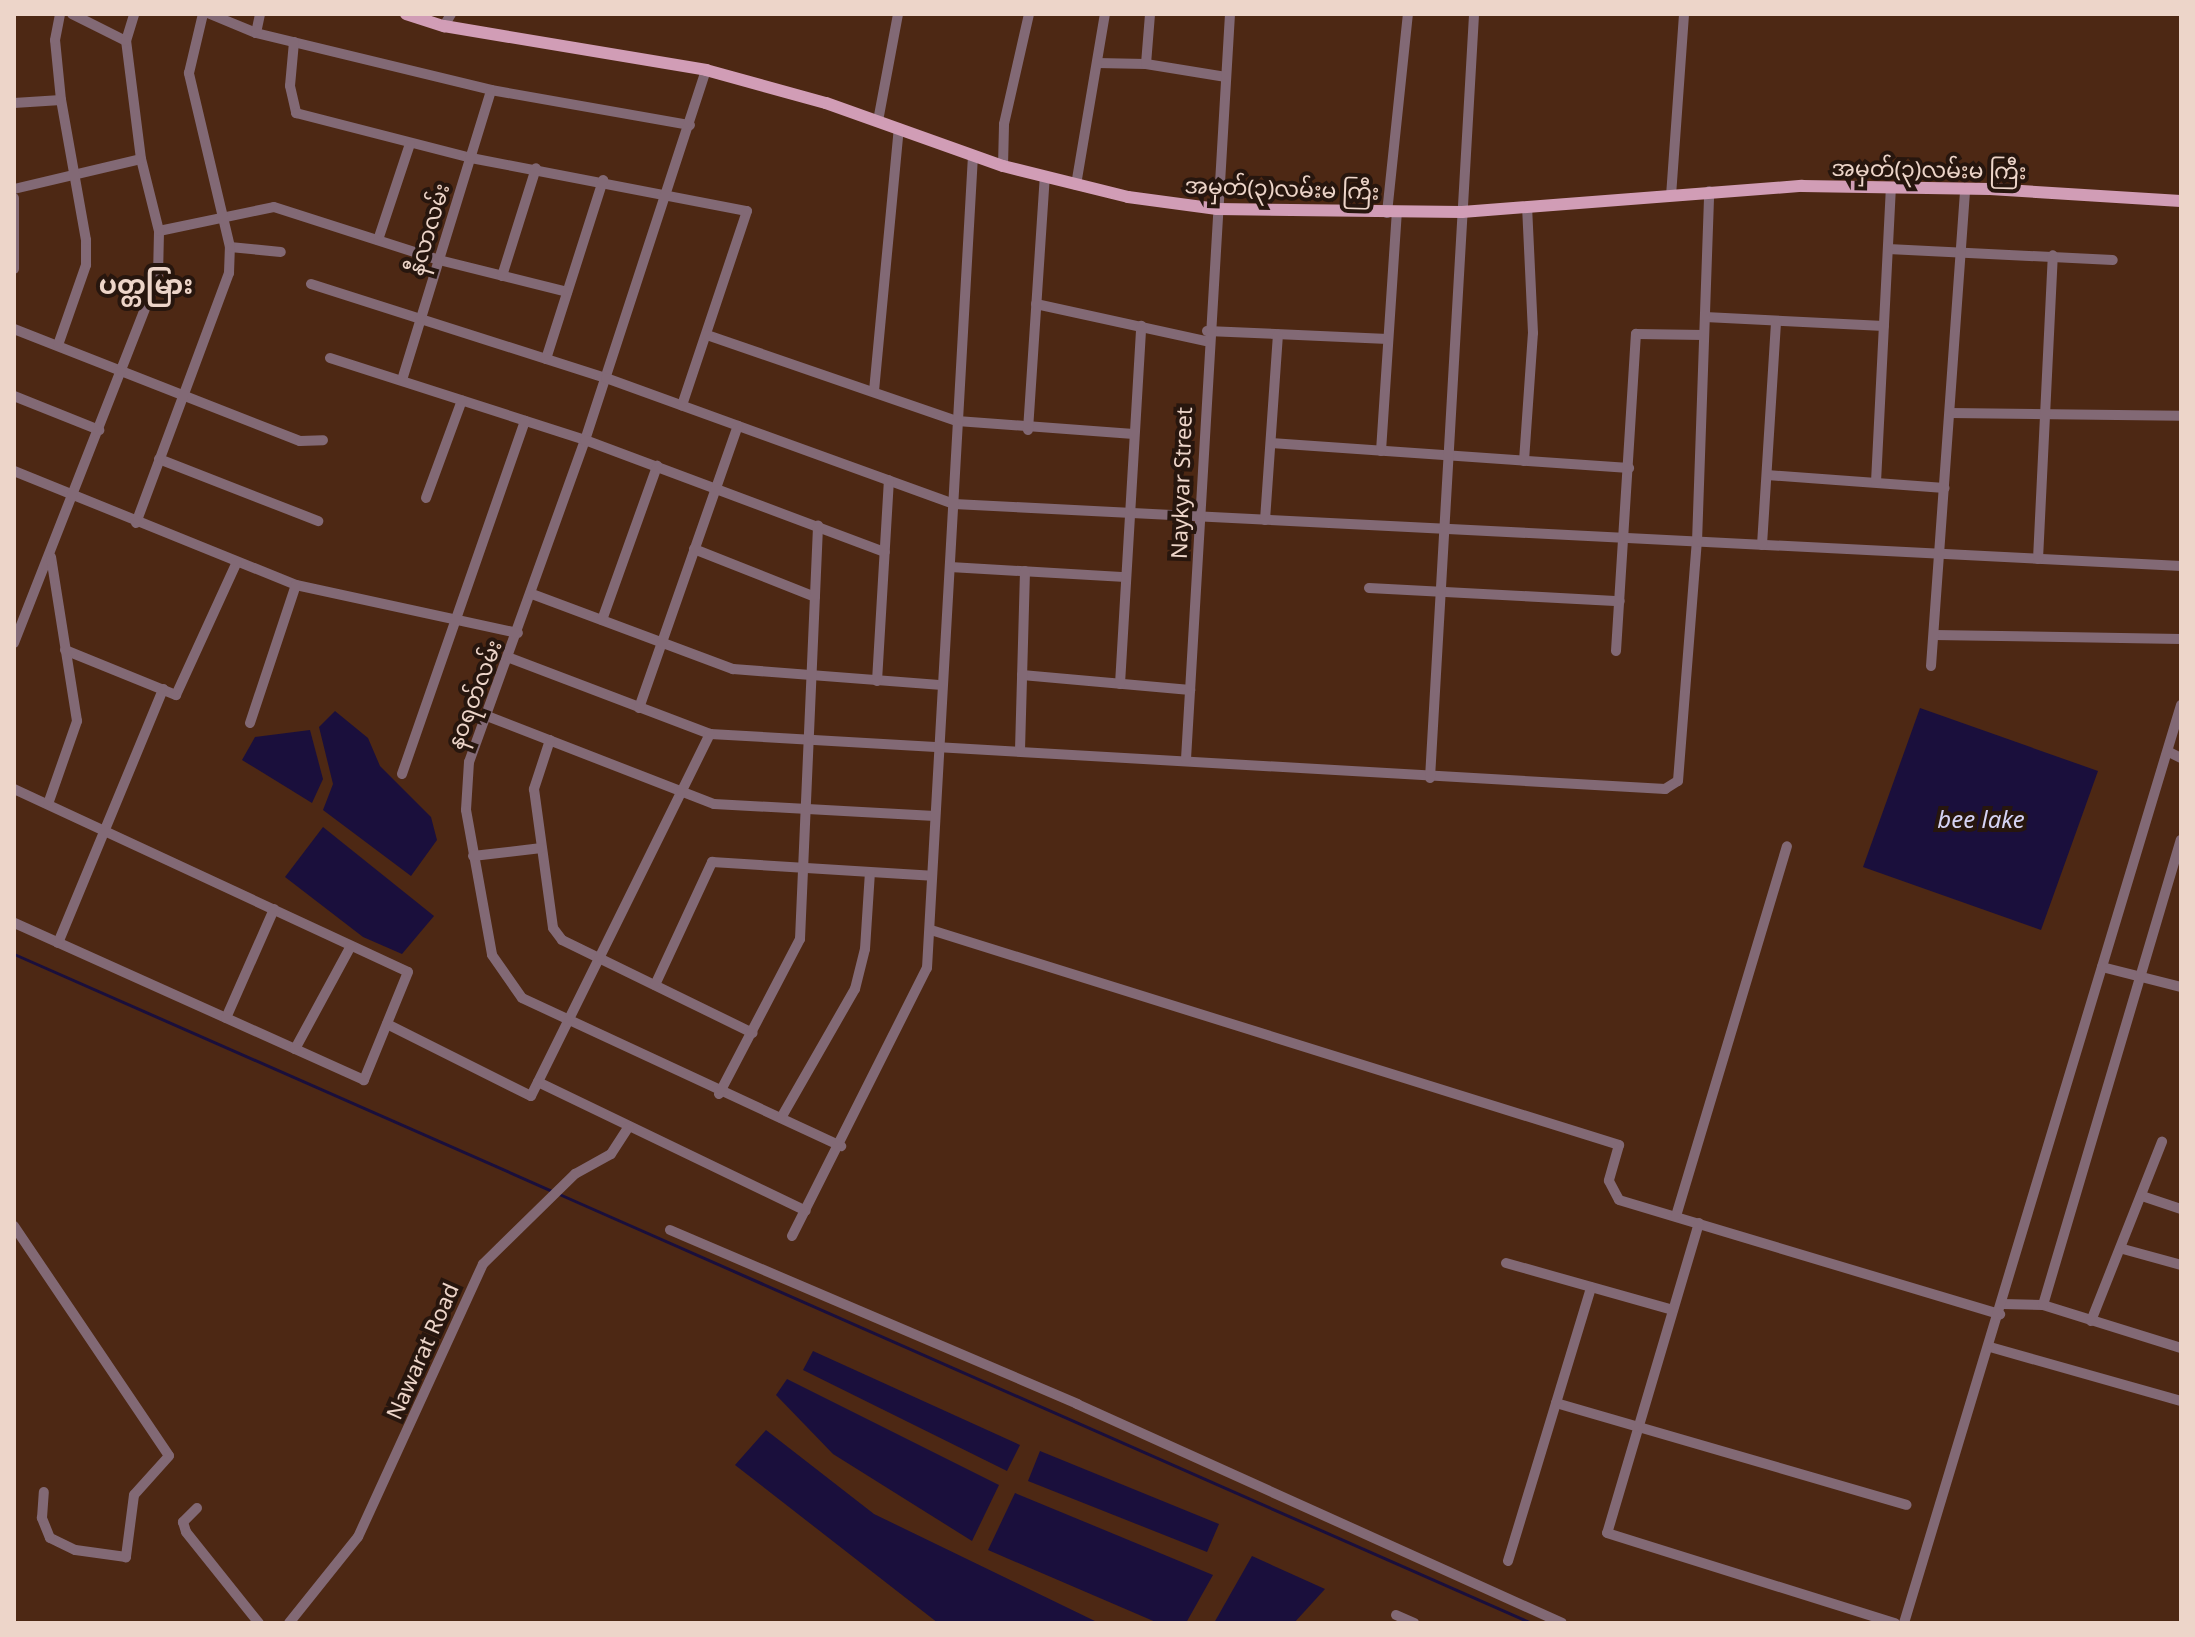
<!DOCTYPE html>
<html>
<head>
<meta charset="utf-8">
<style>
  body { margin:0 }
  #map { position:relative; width:2195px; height:1637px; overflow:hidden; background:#4d2814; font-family:"Noto Sans","Noto Sans Myanmar",sans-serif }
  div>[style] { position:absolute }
  .water>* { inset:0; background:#1a0f3c }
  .stream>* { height:3px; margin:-1.5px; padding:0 1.5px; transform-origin:1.5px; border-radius:1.5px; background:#1a0f3c }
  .minor>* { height:10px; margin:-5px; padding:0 5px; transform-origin:5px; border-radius:5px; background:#826975 }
  .major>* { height:12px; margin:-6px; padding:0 6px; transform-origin:6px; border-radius:6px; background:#d19db6 }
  span { translate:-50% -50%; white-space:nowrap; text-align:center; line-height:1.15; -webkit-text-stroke:8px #27160e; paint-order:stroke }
  .street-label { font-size:22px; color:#edd5c9 }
  .water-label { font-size:24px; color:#d5d3f4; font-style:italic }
  .quarter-label { font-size:26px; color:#edd5c9; font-weight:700 }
  .frame { position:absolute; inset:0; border:16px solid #edd5c9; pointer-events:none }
</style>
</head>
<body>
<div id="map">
  <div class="water">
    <div style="clip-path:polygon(1920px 708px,2098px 771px,2041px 930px,1863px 867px)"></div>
    <div style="clip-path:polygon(335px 711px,368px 738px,380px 766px,431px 817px,437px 840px,411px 876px,323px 810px,333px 784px,319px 727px)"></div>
    <div style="clip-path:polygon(310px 730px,323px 779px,312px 803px,242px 760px,255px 737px)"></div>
    <div style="clip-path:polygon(323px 827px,434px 916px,402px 954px,363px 937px,285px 877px)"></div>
    <div style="clip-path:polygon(813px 1351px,1020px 1445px,1007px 1471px,803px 1370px)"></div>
    <div style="clip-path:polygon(787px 1379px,999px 1485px,972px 1541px,833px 1454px,776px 1395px)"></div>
    <div style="clip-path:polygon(766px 1430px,874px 1514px,1099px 1623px,938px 1623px,735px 1465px)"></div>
    <div style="clip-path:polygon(1040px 1451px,1219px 1524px,1207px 1552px,1028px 1481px)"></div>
    <div style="clip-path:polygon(1015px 1493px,1213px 1575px,1186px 1623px,1158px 1623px,988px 1550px)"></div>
    <div style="clip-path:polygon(1252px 1556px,1325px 1589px,1294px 1623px,1214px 1623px)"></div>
  </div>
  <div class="stream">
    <div style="left:14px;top:954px;width:588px;rotate:23.77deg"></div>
    <div style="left:559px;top:1194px;width:1062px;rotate:23.81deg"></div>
  </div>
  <div class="minor">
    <div style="left:72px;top:14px;width:60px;rotate:26.6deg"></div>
    <div style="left:210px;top:14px;width:50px;rotate:22.4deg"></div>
    <div style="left:256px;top:33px;width:242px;rotate:13.6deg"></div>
    <div style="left:491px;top:90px;width:202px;rotate:10deg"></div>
    <div style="left:444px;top:26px;width:14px;rotate:-60deg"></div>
    <div style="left:256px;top:33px;width:19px;rotate:-78deg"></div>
    <div style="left:294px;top:42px;width:44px;rotate:95.2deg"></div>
    <div style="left:290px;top:86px;width:28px;rotate:77deg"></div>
    <div style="left:296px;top:113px;width:181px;rotate:14.4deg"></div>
    <div style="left:471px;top:158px;width:281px;rotate:10.9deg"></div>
    <div style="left:747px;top:211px;width:205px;rotate:108.5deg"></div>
    <div style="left:1097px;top:63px;width:49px;rotate:1.2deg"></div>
    <div style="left:1146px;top:64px;width:81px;rotate:9.2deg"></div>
    <div style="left:1146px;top:64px;width:50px;rotate:-85.4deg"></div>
    <div style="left:706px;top:70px;width:389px;rotate:108.1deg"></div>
    <div style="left:585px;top:440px;width:342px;rotate:109.8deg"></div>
    <div style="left:469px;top:762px;width:48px;rotate:93.6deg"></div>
    <div style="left:466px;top:810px;width:147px;rotate:79.8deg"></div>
    <div style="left:492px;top:955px;width:52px;rotate:55.1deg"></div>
    <div style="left:522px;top:998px;width:352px;rotate:24.9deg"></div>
    <div style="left:14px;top:103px;width:47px;rotate:-3.7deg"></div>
    <div style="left:878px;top:121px;width:109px;rotate:-79.4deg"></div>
    <div style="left:1003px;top:166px;width:42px;rotate:-88.6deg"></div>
    <div style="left:1004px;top:124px;width:113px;rotate:-77.2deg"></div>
    <div style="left:1076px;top:185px;width:173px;rotate:-80.4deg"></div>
    <div style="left:14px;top:189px;width:130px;rotate:-13.3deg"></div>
    <div style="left:1671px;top:196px;width:182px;rotate:-85.9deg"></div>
    <div style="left:14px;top:198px;width:71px;rotate:90deg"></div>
    <div style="left:1387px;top:213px;width:200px;rotate:-84deg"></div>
    <div style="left:159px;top:231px;width:117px;rotate:-11.8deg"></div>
    <div style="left:274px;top:207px;width:173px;rotate:17.8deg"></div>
    <div style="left:439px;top:260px;width:132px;rotate:14deg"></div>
    <div style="left:378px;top:240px;width:101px;rotate:-71.6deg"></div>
    <div style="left:230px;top:247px;width:51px;rotate:5.6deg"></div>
    <div style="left:1888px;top:249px;width:225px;rotate:2.8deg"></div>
    <div style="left:502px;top:276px;width:113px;rotate:-72.5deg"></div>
    <div style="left:311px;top:284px;width:310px;rotate:17.7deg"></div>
    <div style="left:606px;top:378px;width:370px;rotate:19.9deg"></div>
    <div style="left:954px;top:504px;width:1229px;rotate:2.89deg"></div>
    <div style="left:1036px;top:304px;width:174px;rotate:12.3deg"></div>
    <div style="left:1705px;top:317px;width:179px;rotate:2.9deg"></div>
    <div style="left:14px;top:329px;width:307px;rotate:21.4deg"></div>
    <div style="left:300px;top:441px;width:23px;rotate:-2deg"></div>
    <div style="left:1207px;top:331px;width:181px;rotate:2.5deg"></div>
    <div style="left:707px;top:335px;width:264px;rotate:19deg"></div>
    <div style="left:957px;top:421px;width:177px;rotate:4.2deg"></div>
    <div style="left:58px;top:345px;width:85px;rotate:-70.7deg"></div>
    <div style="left:86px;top:265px;width:25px;rotate:-90deg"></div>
    <div style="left:86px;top:240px;width:142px;rotate:-100.1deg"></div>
    <div style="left:61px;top:100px;width:60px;rotate:-95.7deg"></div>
    <div style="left:55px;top:40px;width:26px;rotate:-79deg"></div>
    <div style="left:330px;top:358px;width:268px;rotate:17.8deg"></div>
    <div style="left:585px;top:440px;width:320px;rotate:20.5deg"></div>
    <div style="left:546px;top:359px;width:188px;rotate:-72.3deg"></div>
    <div style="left:402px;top:380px;width:303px;rotate:-72.9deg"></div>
    <div style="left:874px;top:391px;width:264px;rotate:-84.6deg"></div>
    <div style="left:14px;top:396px;width:92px;rotate:21.8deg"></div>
    <div style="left:1950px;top:413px;width:231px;rotate:0.7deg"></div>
    <div style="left:1028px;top:430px;width:254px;rotate:-86.2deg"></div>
    <div style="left:1271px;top:443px;width:359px;rotate:4deg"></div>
    <div style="left:1381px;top:451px;width:240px;rotate:-86.2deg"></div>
    <div style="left:159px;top:459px;width:171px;rotate:21.3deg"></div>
    <div style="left:1524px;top:461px;width:128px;rotate:-86deg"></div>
    <div style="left:1533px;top:333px;width:125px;rotate:-92.7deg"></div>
    <div style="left:14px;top:471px;width:304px;rotate:22deg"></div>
    <div style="left:296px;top:585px;width:227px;rotate:12.2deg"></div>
    <div style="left:1767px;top:475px;width:178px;rotate:4.2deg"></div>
    <div style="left:1876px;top:482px;width:295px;rotate:-87.1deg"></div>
    <div style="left:426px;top:498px;width:104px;rotate:-69.8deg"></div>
    <div style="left:1265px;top:520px;width:186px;rotate:-86deg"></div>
    <div style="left:136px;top:523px;width:267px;rotate:-69.6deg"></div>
    <div style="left:229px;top:273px;width:26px;rotate:-88deg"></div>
    <div style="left:230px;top:247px;width:179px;rotate:-103.3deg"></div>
    <div style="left:189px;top:73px;width:61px;rotate:-76.7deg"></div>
    <div style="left:1762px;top:545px;width:224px;rotate:-86.4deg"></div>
    <div style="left:694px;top:549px;width:130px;rotate:21.6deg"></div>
    <div style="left:2038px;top:559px;width:304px;rotate:-87.2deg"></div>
    <div style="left:950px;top:567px;width:176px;rotate:3.3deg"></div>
    <div style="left:1369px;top:588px;width:251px;rotate:3deg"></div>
    <div style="left:532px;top:594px;width:215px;rotate:20.5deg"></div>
    <div style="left:733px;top:669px;width:210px;rotate:4.4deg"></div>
    <div style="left:602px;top:620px;width:164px;rotate:-70.3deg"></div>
    <div style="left:1934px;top:635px;width:247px;rotate:0.9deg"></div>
    <div style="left:14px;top:643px;width:394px;rotate:-68.6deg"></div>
    <div style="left:158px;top:276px;width:45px;rotate:-88.7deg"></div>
    <div style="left:159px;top:231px;width:74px;rotate:-104deg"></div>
    <div style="left:141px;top:159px;width:119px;rotate:-97.2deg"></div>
    <div style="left:126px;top:41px;width:28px;rotate:-73deg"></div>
    <div style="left:65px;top:650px;width:120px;rotate:22.1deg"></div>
    <div style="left:176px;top:695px;width:146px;rotate:-65.4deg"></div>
    <div style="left:1616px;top:651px;width:318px;rotate:-86.4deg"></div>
    <div style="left:1636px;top:334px;width:68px;rotate:0.8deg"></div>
    <div style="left:510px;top:658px;width:214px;rotate:20.8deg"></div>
    <div style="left:710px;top:734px;width:957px;rotate:3.3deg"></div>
    <div style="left:1665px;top:789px;width:15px;rotate:-32deg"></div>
    <div style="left:1678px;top:781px;width:240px;rotate:-85.5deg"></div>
    <div style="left:1697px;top:542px;width:351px;rotate:-88deg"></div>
    <div style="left:1931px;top:666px;width:479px;rotate:-85.9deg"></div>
    <div style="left:1022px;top:675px;width:169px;rotate:5.1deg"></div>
    <div style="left:877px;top:681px;width:201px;rotate:-86.6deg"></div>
    <div style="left:1120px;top:684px;width:359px;rotate:-86.6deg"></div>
    <div style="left:639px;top:708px;width:299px;rotate:-70.7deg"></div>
    <div style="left:487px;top:716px;width:243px;rotate:21.2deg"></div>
    <div style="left:714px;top:804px;width:221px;rotate:3.1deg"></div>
    <div style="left:250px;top:723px;width:145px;rotate:-71.6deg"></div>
    <div style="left:550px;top:740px;width:52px;rotate:108.1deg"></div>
    <div style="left:534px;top:789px;width:140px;rotate:82.2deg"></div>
    <div style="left:553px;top:928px;width:15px;rotate:53deg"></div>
    <div style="left:562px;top:940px;width:212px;rotate:26deg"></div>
    <div style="left:1020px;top:750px;width:179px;rotate:-88.4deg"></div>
    <div style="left:2169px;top:752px;width:13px;rotate:27deg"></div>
    <div style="left:1186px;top:759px;width:746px;rotate:-86.62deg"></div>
    <div style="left:402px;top:774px;width:374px;rotate:-70.8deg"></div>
    <div style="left:1430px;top:778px;width:765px;rotate:-86.7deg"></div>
    <div style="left:14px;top:789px;width:434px;rotate:24.9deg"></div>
    <div style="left:408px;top:972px;width:117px;rotate:112.2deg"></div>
    <div style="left:364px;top:1080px;width:384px;rotate:-155.8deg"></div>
    <div style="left:48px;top:804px;width:88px;rotate:-70.7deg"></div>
    <div style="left:77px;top:721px;width:166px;rotate:-99deg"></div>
    <div style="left:473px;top:856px;width:69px;rotate:-6.6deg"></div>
    <div style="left:931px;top:930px;width:721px;rotate:17.35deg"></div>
    <div style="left:1619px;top:1145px;width:37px;rotate:106deg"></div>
    <div style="left:1609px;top:1181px;width:21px;rotate:62deg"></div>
    <div style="left:1619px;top:1200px;width:398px;rotate:16.7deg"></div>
    <div style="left:58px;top:943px;width:275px;rotate:-67.5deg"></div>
    <div style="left:2102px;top:967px;width:81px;rotate:14.2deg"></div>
    <div style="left:655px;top:985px;width:136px;rotate:-65.1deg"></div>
    <div style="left:712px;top:862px;width:220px;rotate:3.6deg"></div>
    <div style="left:226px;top:1018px;width:119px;rotate:-66.2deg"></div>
    <div style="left:387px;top:1024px;width:161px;rotate:26.6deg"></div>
    <div style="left:531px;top:1096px;width:404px;rotate:-63.7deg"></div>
    <div style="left:295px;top:1049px;width:117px;rotate:-61.5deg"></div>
    <div style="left:538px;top:1082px;width:297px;rotate:25.7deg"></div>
    <div style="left:719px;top:1094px;width:175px;rotate:-62.4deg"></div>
    <div style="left:800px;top:939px;width:414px;rotate:-87.5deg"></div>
    <div style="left:781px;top:1118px;width:149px;rotate:-60.2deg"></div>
    <div style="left:855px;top:989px;width:41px;rotate:-76deg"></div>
    <div style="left:865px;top:949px;width:77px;rotate:-86.3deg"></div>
    <div style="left:2142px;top:1196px;width:41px;rotate:18.4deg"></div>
    <div style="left:1676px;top:1216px;width:386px;rotate:-73.3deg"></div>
    <div style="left:1699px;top:1223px;width:323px;rotate:106.5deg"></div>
    <div style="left:1607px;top:1533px;width:302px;rotate:17.4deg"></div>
    <div style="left:14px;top:1226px;width:277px;rotate:56deg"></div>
    <div style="left:169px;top:1456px;width:52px;rotate:131.9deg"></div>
    <div style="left:134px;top:1495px;width:63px;rotate:97.4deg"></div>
    <div style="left:126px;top:1557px;width:51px;rotate:-172.2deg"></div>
    <div style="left:75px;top:1550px;width:28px;rotate:-154deg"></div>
    <div style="left:50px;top:1538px;width:22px;rotate:-112deg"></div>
    <div style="left:42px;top:1518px;width:26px;rotate:-86deg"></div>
    <div style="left:670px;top:1230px;width:443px;rotate:23.1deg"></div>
    <div style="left:1077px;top:1404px;width:532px;rotate:24.3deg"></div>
    <div style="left:792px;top:1236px;width:300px;rotate:-63.3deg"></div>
    <div style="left:927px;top:968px;width:813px;rotate:-86.76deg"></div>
    <div style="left:2123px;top:1249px;width:60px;rotate:15.4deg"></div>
    <div style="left:1506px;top:1263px;width:173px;rotate:15.7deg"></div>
    <div style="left:2002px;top:1304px;width:41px;rotate:1.4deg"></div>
    <div style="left:2043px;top:1305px;width:145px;rotate:17.3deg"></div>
    <div style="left:2043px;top:1305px;width:485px;rotate:-73.5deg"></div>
    <div style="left:2091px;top:1321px;width:193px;rotate:-68.4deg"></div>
    <div style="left:1990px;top:1347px;width:198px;rotate:15.8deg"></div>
    <div style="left:1556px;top:1403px;width:365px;rotate:16.2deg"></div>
    <div style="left:197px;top:1508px;width:20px;rotate:135deg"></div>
    <div style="left:183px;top:1522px;width:10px;rotate:73deg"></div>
    <div style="left:186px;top:1532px;width:117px;rotate:51.3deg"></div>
    <div style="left:1508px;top:1561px;width:286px;rotate:-73.1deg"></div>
    <div style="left:1396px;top:1615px;width:20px;rotate:24deg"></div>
    <div style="left:289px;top:1623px;width:110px;rotate:-51.3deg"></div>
    <div style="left:358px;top:1537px;width:300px;rotate:-65.4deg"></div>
    <div style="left:483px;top:1264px;width:129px;rotate:-44.4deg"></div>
    <div style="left:575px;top:1174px;width:41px;rotate:-29.1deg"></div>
    <div style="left:611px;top:1154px;width:33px;rotate:-57deg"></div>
    <div style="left:1904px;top:1623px;width:959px;rotate:-73.21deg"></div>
  </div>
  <div class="major">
    <div style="left:406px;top:14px;width:40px;rotate:18deg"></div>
    <div style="left:444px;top:26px;width:266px;rotate:9.5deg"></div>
    <div style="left:706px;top:70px;width:124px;rotate:15.4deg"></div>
    <div style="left:826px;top:103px;width:188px;rotate:19.6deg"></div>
    <div style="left:1003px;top:166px;width:129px;rotate:13.9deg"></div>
    <div style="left:1128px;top:197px;width:90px;rotate:7.7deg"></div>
    <div style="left:1217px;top:209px;width:245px;rotate:0.7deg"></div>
    <div style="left:1462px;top:212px;width:341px;rotate:-4.4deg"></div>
    <div style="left:1802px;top:186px;width:188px;rotate:0.9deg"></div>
    <div style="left:1990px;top:189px;width:191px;rotate:3.6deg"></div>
  </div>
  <div class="street-label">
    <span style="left:1929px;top:169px;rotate:1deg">အမှတ်(၃)လမ်းမ ကြီး</span>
    <span style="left:1282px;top:188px;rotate:2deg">အမှတ်(၃)လမ်းမ ကြီး</span>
    <span style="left:428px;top:229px;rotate:-73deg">နီလာလမ်း</span>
    <span style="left:1181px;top:483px;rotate:-88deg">Naykyar Street</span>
    <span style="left:474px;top:694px;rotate:-69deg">နဝရတ်လမ်း</span>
    <span style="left:422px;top:1351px;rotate:-66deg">Nawarat Road</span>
  </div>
  <div class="water-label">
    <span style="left:1981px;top:819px">bee lake</span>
  </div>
  <div class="quarter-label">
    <span style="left:146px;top:285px">ပတ္တမြား</span>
  </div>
  <div class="frame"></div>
</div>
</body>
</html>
